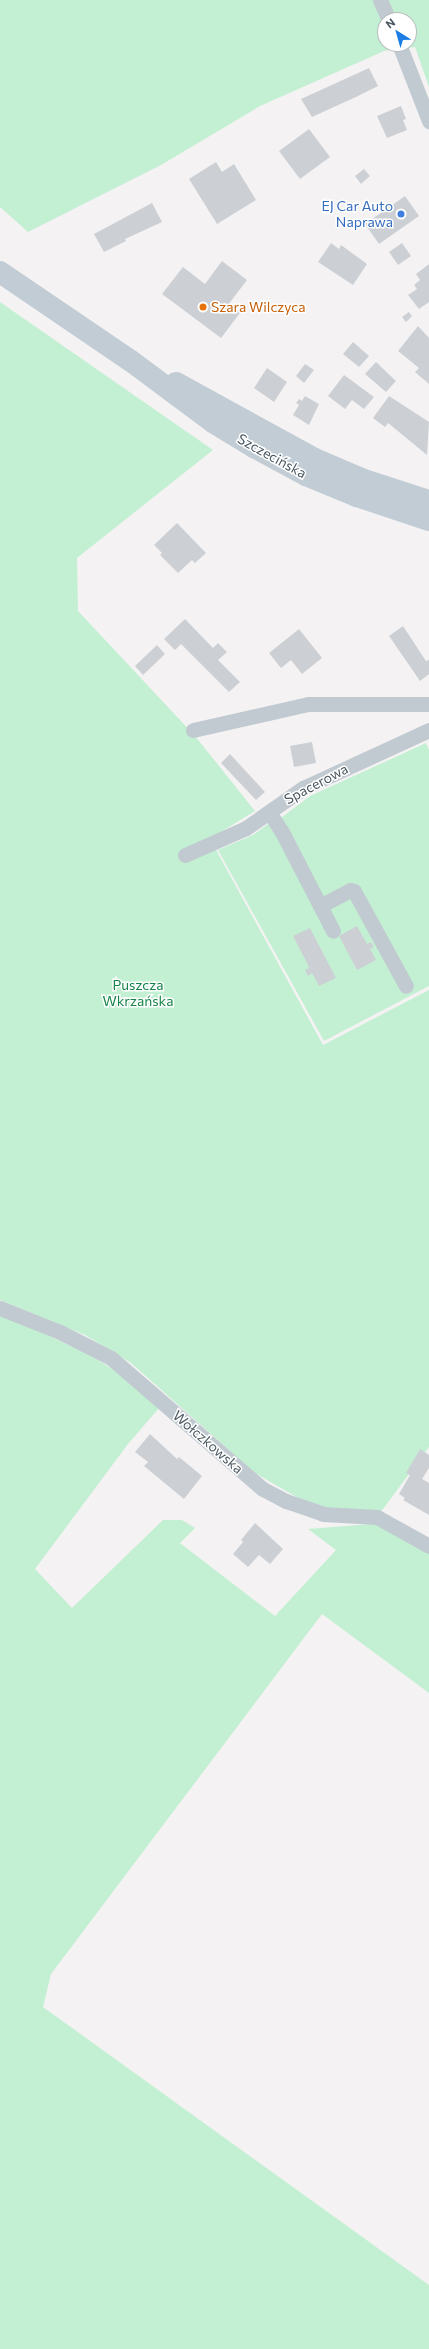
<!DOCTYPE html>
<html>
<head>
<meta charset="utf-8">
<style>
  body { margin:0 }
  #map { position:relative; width:429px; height:2349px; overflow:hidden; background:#f4f2f3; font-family:Commissioner,sans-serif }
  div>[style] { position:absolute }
  .green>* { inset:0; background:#c3f0d2 }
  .building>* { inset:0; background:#ccd0d4 }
  .street>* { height:15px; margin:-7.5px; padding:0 7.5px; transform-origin:7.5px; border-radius:7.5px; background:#c1cad1 }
  .secondary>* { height:22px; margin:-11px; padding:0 11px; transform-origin:11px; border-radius:11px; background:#c1ccd5 }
  .dots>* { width:11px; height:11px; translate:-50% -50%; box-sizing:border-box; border:2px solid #fff; border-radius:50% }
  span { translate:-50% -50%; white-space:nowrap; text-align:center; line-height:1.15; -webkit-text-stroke:3px #fff; paint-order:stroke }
  .shop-label { font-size:14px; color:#366cbe }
  .right { translate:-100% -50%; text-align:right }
  .food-label { font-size:14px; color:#c56008 }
  .left { translate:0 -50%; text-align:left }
  .street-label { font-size:14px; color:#4a5760 }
  .park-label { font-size:14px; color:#188449 }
  .north { position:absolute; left:377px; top:12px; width:40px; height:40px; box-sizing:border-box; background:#fff; border:1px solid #b7bcbf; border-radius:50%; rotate:323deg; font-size:11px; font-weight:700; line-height:16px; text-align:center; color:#4a5760 }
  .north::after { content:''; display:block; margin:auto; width:14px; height:18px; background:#1c7ee5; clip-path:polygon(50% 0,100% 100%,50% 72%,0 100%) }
</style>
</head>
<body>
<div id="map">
  <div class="green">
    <div style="clip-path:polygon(evenodd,0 0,429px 0,429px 87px,415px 47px,384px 51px,260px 106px,161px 165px,28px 232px,0 207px,0 0,385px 20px,409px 20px,409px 44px,385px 44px,385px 20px)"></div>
    <div style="clip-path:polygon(0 302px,213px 450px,77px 558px,78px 611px,195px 736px,255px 811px,224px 830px,215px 848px,323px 1045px,429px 990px,429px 1447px,372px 1524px,378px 1524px,429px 1552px,429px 1693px,322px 1614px,51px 1974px,43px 2007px,429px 2285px,429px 2349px,0 2349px,0 1313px,92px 1356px,115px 1371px,160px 1407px,128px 1444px,35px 1569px,72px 1608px,163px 1520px,182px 1520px,195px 1528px,180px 1543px,275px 1616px,336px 1550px,308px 1529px,371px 1524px,300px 1499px,255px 1473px,131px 1363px,85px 1335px,0 1300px)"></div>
    <div style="clip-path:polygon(426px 743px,429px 750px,429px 986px,324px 1041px,218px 850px,253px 835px,268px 824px,270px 826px,310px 796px)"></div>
  </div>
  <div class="building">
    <div style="clip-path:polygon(369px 68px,378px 86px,358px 96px,312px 117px,301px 99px)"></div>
    <div style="clip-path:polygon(401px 106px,406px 119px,403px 120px,407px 130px,387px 138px,377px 116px)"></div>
    <div style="clip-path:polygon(309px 129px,330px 157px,300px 179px,279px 151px)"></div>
    <div style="clip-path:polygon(216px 162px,222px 172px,234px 164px,256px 200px,217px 224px,189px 179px)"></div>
    <div style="clip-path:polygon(364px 169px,370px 176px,361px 184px,355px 176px)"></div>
    <div style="clip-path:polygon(405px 196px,419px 216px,379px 244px,365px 224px)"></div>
    <div style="clip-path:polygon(152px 203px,162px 222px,125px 239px,126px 241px,104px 252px,94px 234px)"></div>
    <div style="clip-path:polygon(331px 243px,339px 249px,341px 245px,367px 264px,353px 285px,318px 262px)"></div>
    <div style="clip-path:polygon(402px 243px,411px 256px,398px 265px,389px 252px)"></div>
    <div style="clip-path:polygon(222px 261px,247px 280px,228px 305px,240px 313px,221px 338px,162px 294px,183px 267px,205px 284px)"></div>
    <div style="clip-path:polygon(429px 264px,429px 302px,419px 309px,408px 295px,417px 289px,414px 285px,420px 280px,416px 274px)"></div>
    <div style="clip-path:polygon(409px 312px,412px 316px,406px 322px,402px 317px)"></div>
    <div style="clip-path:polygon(418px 326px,429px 338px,429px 384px,415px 372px,419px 368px,398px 351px)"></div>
    <div style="clip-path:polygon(353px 342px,369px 356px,359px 367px,343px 354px)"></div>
    <div style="clip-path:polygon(376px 362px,396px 381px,386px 392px,365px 374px)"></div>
    <div style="clip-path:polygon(305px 364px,314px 370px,304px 383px,296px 376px)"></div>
    <div style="clip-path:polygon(267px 368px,287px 382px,274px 402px,254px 388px)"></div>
    <div style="clip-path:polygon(344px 375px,374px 397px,364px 409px,352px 400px,345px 409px,328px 396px)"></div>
    <div style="clip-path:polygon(305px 396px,319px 404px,309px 425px,293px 415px,299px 405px,296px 403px,299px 399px,302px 401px)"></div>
    <div style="clip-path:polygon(389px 396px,429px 422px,427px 455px,388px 423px,385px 427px,373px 418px)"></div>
    <div style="clip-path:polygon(177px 523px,206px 553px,195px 563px,192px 560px,178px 573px,160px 555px,162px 553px,154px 545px)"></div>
    <div style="clip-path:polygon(185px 619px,213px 648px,218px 643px,227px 652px,218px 660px,240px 682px,229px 692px,181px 644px,175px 650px,164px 639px)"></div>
    <div style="clip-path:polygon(403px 626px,426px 661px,429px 660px,429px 674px,420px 681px,389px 636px)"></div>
    <div style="clip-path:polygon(299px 629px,322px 658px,302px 674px,291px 660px,281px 668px,269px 653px)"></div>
    <div style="clip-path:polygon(157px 645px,165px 654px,143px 675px,135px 666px)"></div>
    <div style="clip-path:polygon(312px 742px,316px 763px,294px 767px,290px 746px)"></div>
    <div style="clip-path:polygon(230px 754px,265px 792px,256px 800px,221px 763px)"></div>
    <div style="clip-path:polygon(357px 926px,367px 944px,371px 942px,374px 947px,370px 949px,376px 960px,357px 970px,339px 936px)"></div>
    <div style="clip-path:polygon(310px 928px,336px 978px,319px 986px,312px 973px,308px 976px,305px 970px,309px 968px,307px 963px,293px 936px)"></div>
    <div style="clip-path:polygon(150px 1434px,177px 1459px,179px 1457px,202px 1476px,184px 1499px,144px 1466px,148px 1462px,135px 1452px)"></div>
    <div style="clip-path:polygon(420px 1449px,429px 1455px,429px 1468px,422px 1479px,429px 1483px,429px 1515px,403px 1500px,405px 1498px,399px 1494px,410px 1475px,406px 1473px)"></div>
    <div style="clip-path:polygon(255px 1523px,283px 1549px,270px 1564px,259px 1555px,248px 1567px,233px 1554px,243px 1542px,241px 1540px)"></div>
  </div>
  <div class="street">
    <div style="left:380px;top:0;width:22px;rotate:66deg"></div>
    <div style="left:399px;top:44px;width:83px;rotate:68.7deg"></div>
    <div style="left:193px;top:730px;width:118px;rotate:-12.7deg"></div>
    <div style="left:308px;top:704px;width:121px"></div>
    <div style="left:269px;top:812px;width:24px;rotate:57deg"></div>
    <div style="left:282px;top:832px;width:111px;rotate:62.7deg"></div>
    <div style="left:185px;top:855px;width:67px;rotate:-23.9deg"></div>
    <div style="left:246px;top:828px;width:70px;rotate:-35.1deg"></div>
    <div style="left:303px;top:788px;width:139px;rotate:-24.7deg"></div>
    <div style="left:320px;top:906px;width:34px;rotate:-28deg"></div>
    <div style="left:350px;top:890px;width:4px;rotate:14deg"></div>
    <div style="left:354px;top:891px;width:108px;rotate:61.3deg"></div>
    <div style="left:0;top:1308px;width:65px;rotate:21.8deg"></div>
    <div style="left:60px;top:1332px;width:57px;rotate:27deg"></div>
    <div style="left:111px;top:1358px;width:201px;rotate:40.8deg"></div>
    <div style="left:263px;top:1489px;width:26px;rotate:28deg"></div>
    <div style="left:286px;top:1501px;width:39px;rotate:19deg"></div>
    <div style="left:323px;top:1514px;width:54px;rotate:3.2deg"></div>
    <div style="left:377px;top:1517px;width:60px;rotate:29.1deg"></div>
  </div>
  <div class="secondary">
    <div style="left:0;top:272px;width:158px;rotate:34.2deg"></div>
    <div style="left:131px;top:361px;width:102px;rotate:36.6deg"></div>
    <div style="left:213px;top:422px;width:48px;rotate:31.4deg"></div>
    <div style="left:254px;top:447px;width:59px;rotate:28.3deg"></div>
    <div style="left:306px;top:475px;width:55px;rotate:22.4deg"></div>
    <div style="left:357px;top:496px;width:76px;rotate:18.4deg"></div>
    <div style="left:176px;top:383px;width:158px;rotate:28.7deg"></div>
    <div style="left:315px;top:459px;width:53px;rotate:23.2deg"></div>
    <div style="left:364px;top:480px;width:68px;rotate:17.9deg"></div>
  </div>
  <div class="dots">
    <div style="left:401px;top:214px;background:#3f7fe0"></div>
    <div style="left:203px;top:307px;background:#e8710a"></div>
  </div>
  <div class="shop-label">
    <span class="right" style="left:393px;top:214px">EJ Car Auto<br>Naprawa</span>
  </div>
  <div class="food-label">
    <span class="left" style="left:211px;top:307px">Szara Wilczyca</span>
  </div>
  <div class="street-label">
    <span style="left:272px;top:456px;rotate:29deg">Szczecińska</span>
    <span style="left:316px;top:784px;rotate:-28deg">Spacerowa</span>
    <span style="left:208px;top:1442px;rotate:41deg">Wołczkowska</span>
  </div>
  <div class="park-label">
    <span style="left:138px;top:993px">Puszcza<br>Wkrzańska</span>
  </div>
  <div class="north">N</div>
</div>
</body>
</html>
